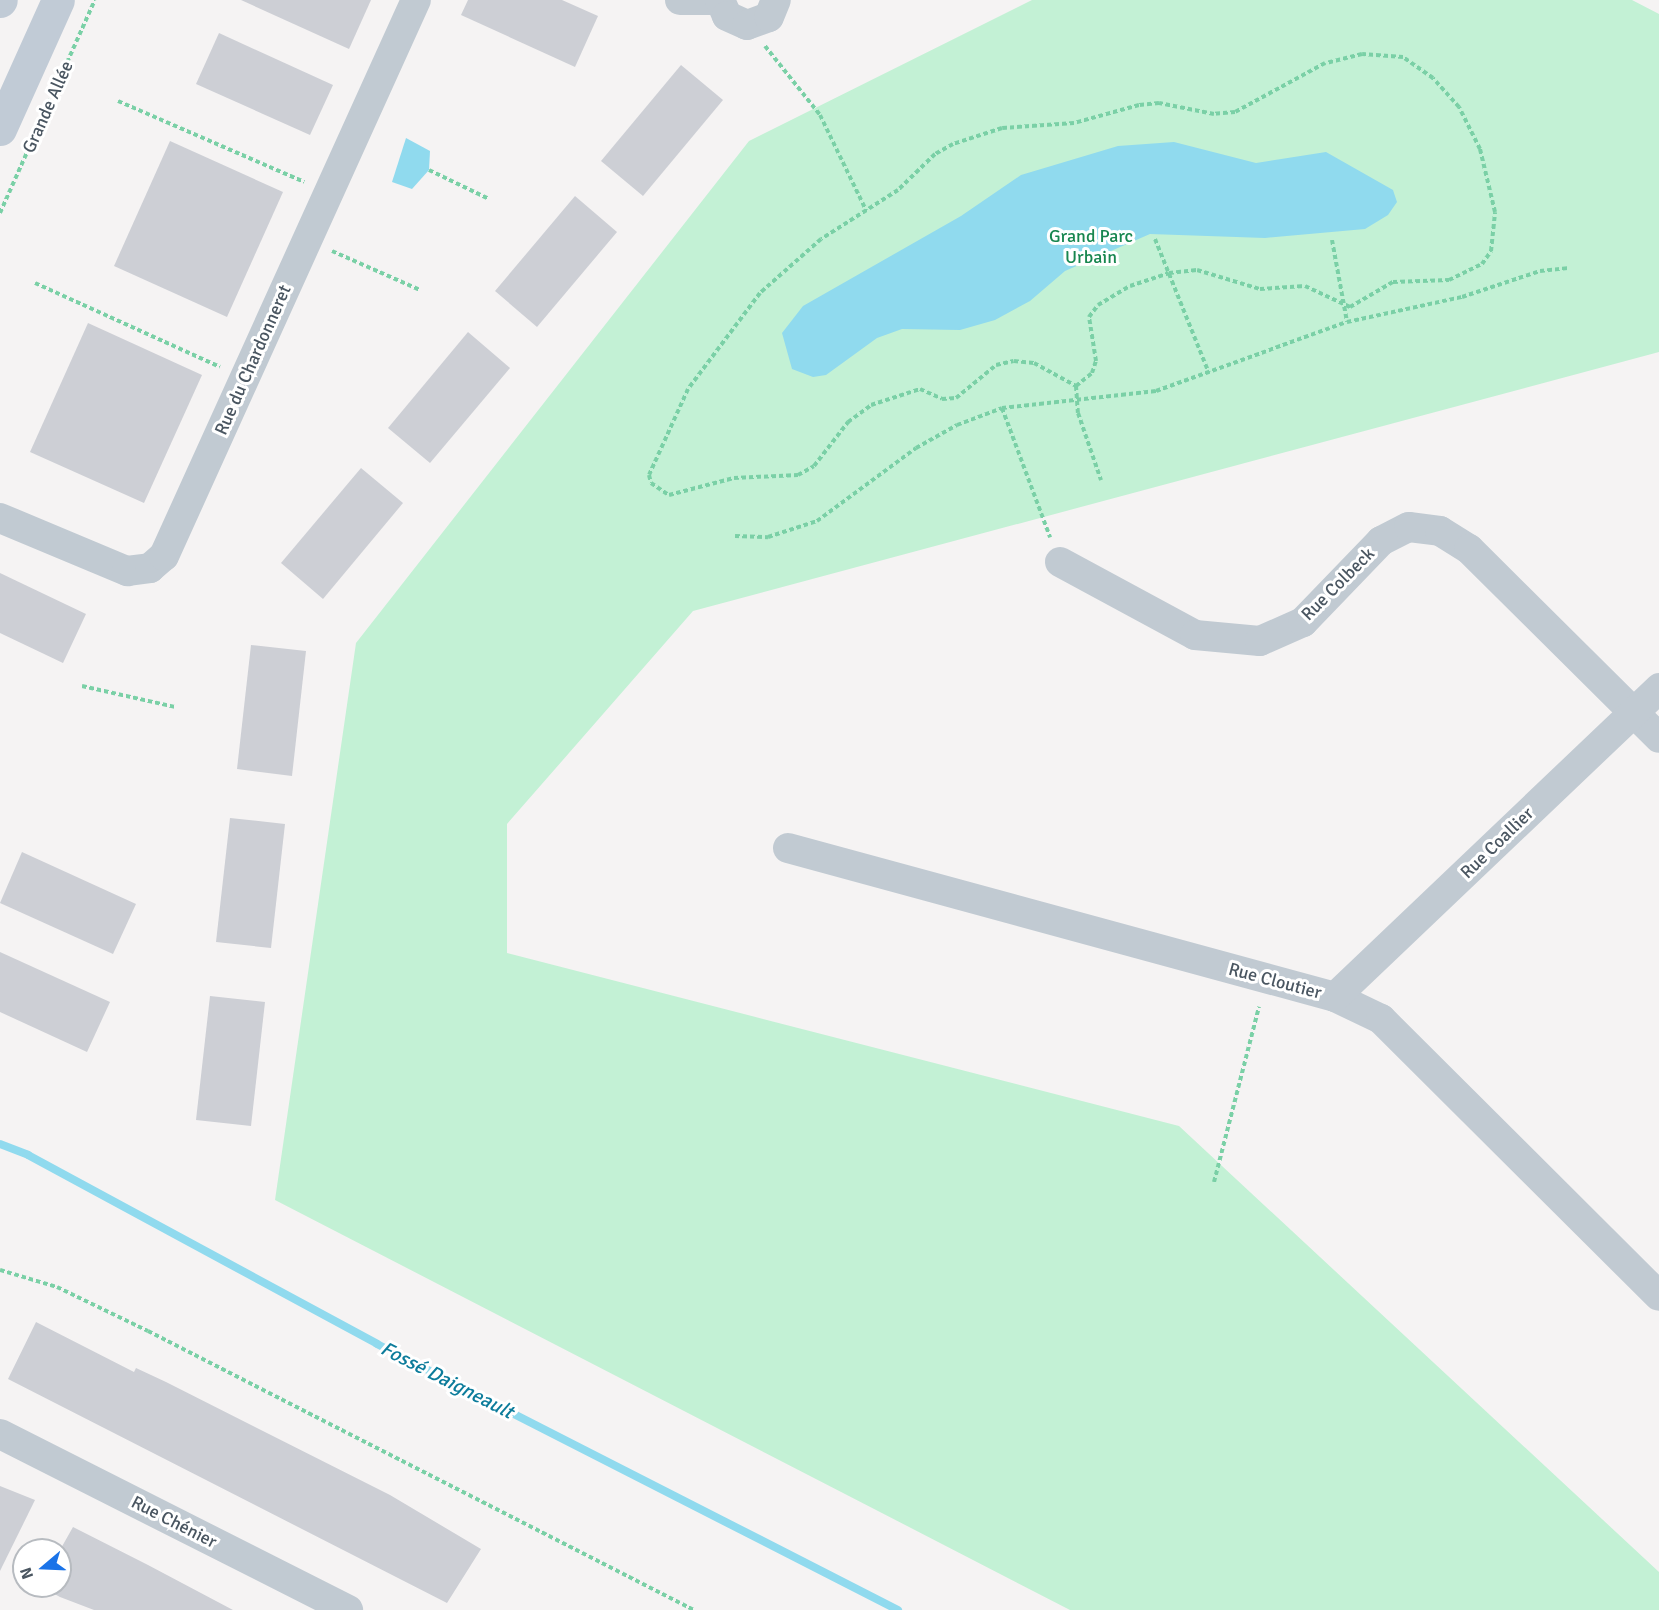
<!DOCTYPE html>
<html>
<head>
<meta charset="utf-8">
<style>
  body { margin:0 }
  #map { position:relative; width:1659px; height:1610px; overflow:hidden; background:#f5f3f3; font-family:Signika,sans-serif }
  div>[style] { position:absolute }
  .green>* { inset:0; background:#c3f1d5 }
  .water>* { inset:0; background:#90daee }
  .stream>* { height:8px; margin:-4px; padding:0 4px; transform-origin:4px; border-radius:4px; background:#90daee }
  .building>* { inset:0; background:#cdcfd5 }
  .path>* { height:4px; margin-top:-2px; transform-origin:0; background:repeating-linear-gradient(90deg,#7ad0a6 0 4.5px,transparent 0 7.5px) }
  .minor>* { height:30px; margin:-15px; padding:0 15px; transform-origin:15px; border-radius:15px; background:#c1cad2 }
  .secondary>* { height:33px; margin:-16.5px; padding:0 16.5px; transform-origin:16.5px; border-radius:16.5px; background:#c1cbd6 }
  span { translate:-50% -50%; white-space:nowrap; text-align:center; line-height:1.15; -webkit-text-stroke:6px #fff; paint-order:stroke }
  .street-label { font-size:18px; color:#4a5661 }
  .park-label { font-size:18px; color:#17864f }
  .water-label { font-size:20px; color:#0c7c9b; font-style:italic }
  .north { position:absolute; left:12px; top:1538px; width:60px; height:60px; box-sizing:border-box; background:#fff; border:2px solid #b7bbc0; border-radius:50%; rotate:251deg; font-size:16px; font-weight:700; line-height:24px; text-align:center; color:#4a5661 }
  .north::after { content:''; display:block; margin:auto; width:21px; height:27px; background:#1a73e8; clip-path:polygon(50% 0,100% 100%,50% 72%,0 100%) }
</style>
</head>
<body>
<div id="map">
  <div class="green">
    <div style="clip-path:polygon(1032px 0,1632px 0,1659px 14px,1659px 352px,693px 611px,507px 824px,507px 953px,1179px 1126px,1659px 1572px,1659px 1610px,1070px 1610px,275px 1200px,356px 643px,749px 141px)"></div>
  </div>
  <div class="water">
    <div style="clip-path:polygon(406px 138px,430px 151px,429px 170px,412px 189px,392px 182px)"></div>
    <div style="clip-path:polygon(1174px 142px,1256px 163px,1326px 152px,1393px 190px,1397px 202px,1388px 215px,1365px 229px,1265px 238px,1150px 234px,1065px 271px,1030px 301px,995px 320px,960px 330px,902px 329px,877px 338px,826px 375px,813px 377px,792px 369px,782px 333px,803px 306px,961px 216px,1021px 175px,1118px 146px)"></div>
  </div>
  <div class="stream">
    <div style="left:0;top:1144px;width:30px;rotate:21deg"></div>
    <div style="left:28px;top:1155px;width:397px;rotate:28.4deg"></div>
    <div style="left:377px;top:1344px;width:585px;rotate:27.05deg"></div>
  </div>
  <div class="building">
    <div style="clip-path:polygon(241px 0,371px 0,349px 49px)"></div>
    <div style="clip-path:polygon(468px 0,562px 0,598px 16px,575px 67px,461px 15px)"></div>
    <div style="clip-path:polygon(219px 33px,333px 85px,310px 135px,196px 84px)"></div>
    <div style="clip-path:polygon(681px 65px,723px 100px,643px 196px,601px 161px)"></div>
    <div style="clip-path:polygon(170px 141px,283px 192px,227px 317px,114px 266px)"></div>
    <div style="clip-path:polygon(575px 196px,617px 232px,537px 327px,495px 291px)"></div>
    <div style="clip-path:polygon(88px 323px,202px 375px,144px 503px,30px 452px)"></div>
    <div style="clip-path:polygon(468px 332px,510px 368px,430px 463px,388px 428px)"></div>
    <div style="clip-path:polygon(361px 468px,403px 503px,323px 599px,281px 563px)"></div>
    <div style="clip-path:polygon(0 573px,86px 614px,63px 663px,0 633px)"></div>
    <div style="clip-path:polygon(251px 645px,306px 651px,292px 776px,237px 769px)"></div>
    <div style="clip-path:polygon(230px 818px,285px 824px,271px 948px,216px 942px)"></div>
    <div style="clip-path:polygon(22px 852px,136px 904px,113px 954px,0 903px)"></div>
    <div style="clip-path:polygon(0 952px,110px 1002px,87px 1052px,0 1012px)"></div>
    <div style="clip-path:polygon(210px 996px,265px 1002px,251px 1126px,196px 1120px)"></div>
    <div style="clip-path:polygon(36px 1322px,134px 1372px,136px 1368px,166px 1382px,390px 1495px,481px 1549px,447px 1603px,8px 1379px)"></div>
    <div style="clip-path:polygon(0 1486px,35px 1500px,0 1571px)"></div>
    <div style="clip-path:polygon(73px 1527px,148px 1565px,233px 1610px,94px 1610px,60px 1597px,40px 1586px,60px 1586px,60px 1550px)"></div>
  </div>
  <div class="path">
    <div style="left:765px;top:46px;width:88px;rotate:51.4deg"></div>
    <div style="left:820px;top:115px;width:106px;rotate:64.2deg"></div>
    <div style="left:118px;top:101px;width:203px;rotate:23.5deg"></div>
    <div style="left:429px;top:170px;width:67px;rotate:25.8deg"></div>
    <div style="left:0;top:213px;width:233px;rotate:-66deg"></div>
    <div style="left:1155px;top:239px;width:144px;rotate:68.1deg"></div>
    <div style="left:1332px;top:240px;width:83px;rotate:79.6deg"></div>
    <div style="left:332px;top:251px;width:96px;rotate:23.9deg"></div>
    <div style="left:35px;top:283px;width:203px;rotate:24.4deg"></div>
    <div style="left:1076px;top:386px;width:21px;rotate:-39deg"></div>
    <div style="left:1092px;top:373px;width:13px;rotate:-72deg"></div>
    <div style="left:1096px;top:361px;width:45px;rotate:-99deg"></div>
    <div style="left:1089px;top:317px;width:15px;rotate:-53deg"></div>
    <div style="left:1098px;top:305px;width:37px;rotate:-31deg"></div>
    <div style="left:1130px;top:286px;width:41px;rotate:-18.4deg"></div>
    <div style="left:1169px;top:273px;width:28px;rotate:-6deg"></div>
    <div style="left:1197px;top:270px;width:66px;rotate:16.8deg"></div>
    <div style="left:1260px;top:289px;width:45px;rotate:-3.8deg"></div>
    <div style="left:1305px;top:286px;width:50px;rotate:25deg"></div>
    <div style="left:1350px;top:307px;width:50px;rotate:-30.2deg"></div>
    <div style="left:1393px;top:282px;width:56px;rotate:-2deg"></div>
    <div style="left:1449px;top:280px;width:37px;rotate:-26deg"></div>
    <div style="left:1482px;top:264px;width:16px;rotate:-55deg"></div>
    <div style="left:1491px;top:251px;width:39px;rotate:-84deg"></div>
    <div style="left:1495px;top:212px;width:65px;rotate:-103.4deg"></div>
    <div style="left:1480px;top:149px;width:47px;rotate:-116.6deg"></div>
    <div style="left:1459px;top:107px;width:39px;rotate:-132deg"></div>
    <div style="left:1433px;top:78px;width:37px;rotate:-145deg"></div>
    <div style="left:1403px;top:57px;width:41px;rotate:-175.8deg"></div>
    <div style="left:1362px;top:54px;width:38px;rotate:166deg"></div>
    <div style="left:1325px;top:63px;width:102px;rotate:151.4deg"></div>
    <div style="left:1235px;top:112px;width:21px;rotate:175deg"></div>
    <div style="left:1214px;top:114px;width:56px;rotate:-168.7deg"></div>
    <div style="left:1159px;top:103px;width:20px;rotate:174deg"></div>
    <div style="left:1139px;top:105px;width:67px;rotate:164.5deg"></div>
    <div style="left:1074px;top:123px;width:72px;rotate:176deg"></div>
    <div style="left:1002px;top:128px;width:52px;rotate:161.9deg"></div>
    <div style="left:953px;top:144px;width:21px;rotate:151deg"></div>
    <div style="left:935px;top:154px;width:52px;rotate:135.8deg"></div>
    <div style="left:898px;top:190px;width:91px;rotate:147.5deg"></div>
    <div style="left:821px;top:239px;width:81px;rotate:138.5deg"></div>
    <div style="left:760px;top:293px;width:120px;rotate:126.9deg"></div>
    <div style="left:688px;top:389px;width:94px;rotate:114.4deg"></div>
    <div style="left:649px;top:475px;width:8px;rotate:76deg"></div>
    <div style="left:651px;top:483px;width:22px;rotate:34deg"></div>
    <div style="left:669px;top:495px;width:67px;rotate:-14.7deg"></div>
    <div style="left:734px;top:478px;width:64px;rotate:-2.7deg"></div>
    <div style="left:798px;top:475px;width:18px;rotate:-29deg"></div>
    <div style="left:814px;top:466px;width:56px;rotate:-52.3deg"></div>
    <div style="left:848px;top:422px;width:29px;rotate:-36deg"></div>
    <div style="left:871px;top:405px;width:52px;rotate:-18.1deg"></div>
    <div style="left:920px;top:389px;width:24px;rotate:24deg"></div>
    <div style="left:942px;top:399px;width:14px;rotate:-4deg"></div>
    <div style="left:956px;top:398px;width:52px;rotate:-39.5deg"></div>
    <div style="left:996px;top:365px;width:18px;rotate:-13deg"></div>
    <div style="left:1014px;top:361px;width:20px;rotate:6deg"></div>
    <div style="left:1034px;top:363px;width:48px;rotate:28.7deg"></div>
    <div style="left:1076px;top:386px;width:27px;rotate:86deg"></div>
    <div style="left:1078px;top:413px;width:71px;rotate:71.1deg"></div>
    <div style="left:1002px;top:408px;width:138px;rotate:69.6deg"></div>
    <div style="left:735px;top:536px;width:33px;rotate:2deg"></div>
    <div style="left:768px;top:537px;width:52px;rotate:-18.1deg"></div>
    <div style="left:817px;top:521px;width:123px;rotate:-36.4deg"></div>
    <div style="left:916px;top:448px;width:47px;rotate:-29.3deg"></div>
    <div style="left:957px;top:425px;width:48px;rotate:-20.7deg"></div>
    <div style="left:1002px;top:408px;width:155px;rotate:-6.3deg"></div>
    <div style="left:1156px;top:391px;width:203px;rotate:-19.9deg"></div>
    <div style="left:1347px;top:322px;width:118px;rotate:-12.3deg"></div>
    <div style="left:1462px;top:297px;width:82px;rotate:-18.4deg"></div>
    <div style="left:1540px;top:271px;width:30px;rotate:-6deg"></div>
    <div style="left:82px;top:686px;width:95px;rotate:12.7deg"></div>
    <div style="left:1214px;top:1182px;width:181px;rotate:-75.6deg"></div>
    <div style="left:0;top:1270px;width:59px;rotate:16.6deg"></div>
    <div style="left:57px;top:1287px;width:101px;rotate:25.8deg"></div>
    <div style="left:148px;top:1331px;width:613px;rotate:27.07deg"></div>
  </div>
  <div class="minor">
    <div style="left:680px;top:0;width:31px"></div>
    <div style="left:720px;top:0;width:17px;rotate:66deg"></div>
    <div style="left:727px;top:16px;width:22px;rotate:24deg"></div>
    <div style="left:747px;top:25px;width:23px;rotate:-20deg"></div>
    <div style="left:769px;top:17px;width:18px;rotate:-68deg"></div>
    <div style="left:0;top:518px;width:138px;rotate:22.7deg"></div>
    <div style="left:127px;top:571px;width:23px;rotate:-7deg"></div>
    <div style="left:150px;top:568px;width:18px;rotate:-41deg"></div>
    <div style="left:164px;top:556px;width:610px;rotate:-65.62deg"></div>
    <div style="left:1060px;top:562px;width:153px;rotate:28.4deg"></div>
    <div style="left:1195px;top:635px;width:65px;rotate:5.3deg"></div>
    <div style="left:1260px;top:641px;width:47px;rotate:-23.8deg"></div>
    <div style="left:1303px;top:622px;width:112px;rotate:-46.1deg"></div>
    <div style="left:1381px;top:541px;width:31px;rotate:-27deg"></div>
    <div style="left:1409px;top:527px;width:31px;rotate:7deg"></div>
    <div style="left:1440px;top:531px;width:34px;rotate:32deg"></div>
    <div style="left:1469px;top:549px;width:268px;rotate:44.8deg"></div>
    <div style="left:788px;top:848px;width:567px;rotate:15.24deg"></div>
    <div style="left:1335px;top:997px;width:51px;rotate:25.6deg"></div>
    <div style="left:1381px;top:1019px;width:392px;rotate:44.9deg"></div>
    <div style="left:1335px;top:997px;width:448px;rotate:-43.6deg"></div>
    <div style="left:0;top:1434px;width:390px;rotate:26.8deg"></div>
  </div>
  <div class="secondary">
    <div style="left:0;top:1px;width:1px;rotate:-45deg"></div>
    <div style="left:0;top:129px;width:141px;rotate:-65.8deg"></div>
  </div>
  <div class="street-label">
    <span style="left:48px;top:107px;rotate:-66deg">Grande Allée</span>
    <span style="left:253px;top:360px;rotate:-66deg">Rue du Chardonneret</span>
    <span style="left:1338px;top:584px;rotate:-45deg">Rue Colbeck</span>
    <span style="left:1497px;top:843px;rotate:-44deg">Rue Coallier</span>
    <span style="left:1275px;top:981px;rotate:15deg">Rue Cloutier</span>
    <span style="left:174px;top:1522px;rotate:27deg">Rue Chénier</span>
  </div>
  <div class="park-label">
    <span style="left:1091px;top:247px">Grand Parc<br>Urbain</span>
  </div>
  <div class="water-label">
    <span style="left:447px;top:1380px;rotate:27deg">Fossé Daigneault</span>
  </div>
  <div class="north">N</div>
</div>
</body>
</html>
